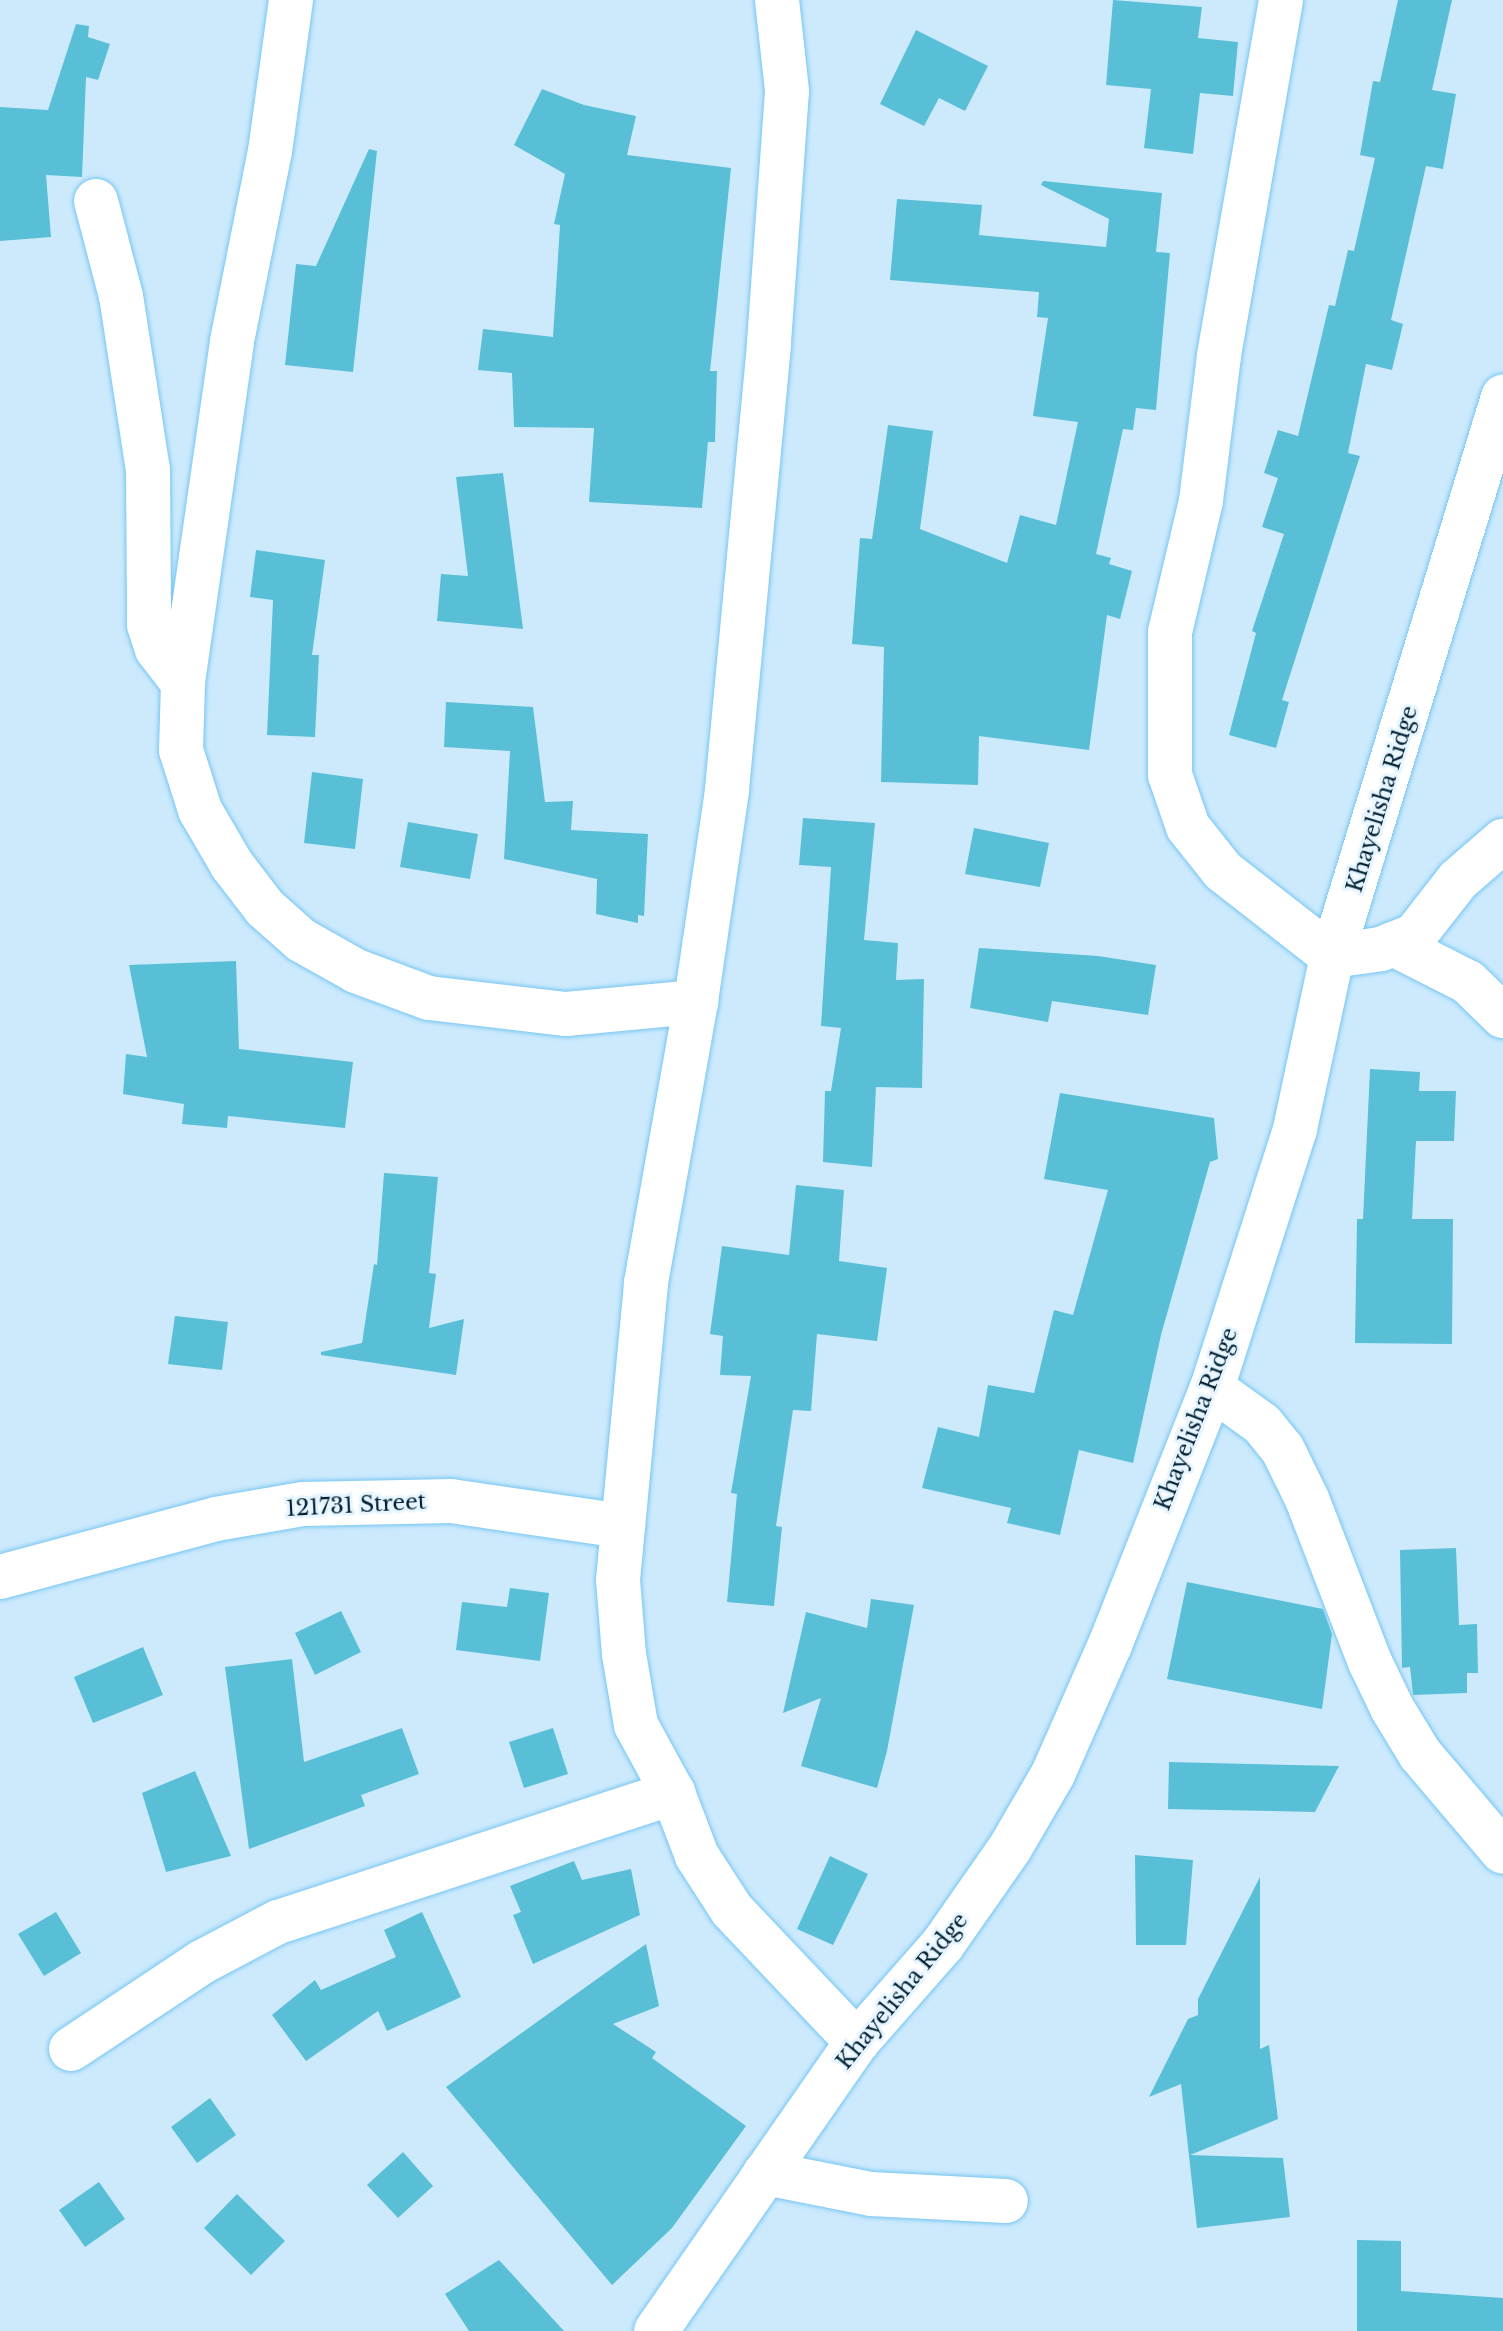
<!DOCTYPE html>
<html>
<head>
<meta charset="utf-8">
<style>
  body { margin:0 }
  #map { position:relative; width:1503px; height:2331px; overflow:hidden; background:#cdeafd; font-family:"Libre Baskerville",serif }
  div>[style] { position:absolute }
  .building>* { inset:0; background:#58bfd7 }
  .roads { filter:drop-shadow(0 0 2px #77c6f2) drop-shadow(0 0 2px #77c6f2) }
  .minor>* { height:44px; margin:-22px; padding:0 22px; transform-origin:22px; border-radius:22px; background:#fff }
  span { translate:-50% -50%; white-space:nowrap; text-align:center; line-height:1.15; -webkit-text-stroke:6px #e6f5ff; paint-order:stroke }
  .street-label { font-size:22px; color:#002031 }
</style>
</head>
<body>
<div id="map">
  <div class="building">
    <div style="clip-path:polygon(1113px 0,1202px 7px,1198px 38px,1238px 42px,1233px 96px,1200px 93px,1193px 154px,1144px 148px,1151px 89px,1106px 85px)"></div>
    <div style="clip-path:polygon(1398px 0,1452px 0,1432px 90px,1456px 94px,1443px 169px,1426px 166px,1391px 320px,1403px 324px,1392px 370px,1366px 364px,1348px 453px,1360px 456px,1282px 700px,1289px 702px,1276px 748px,1229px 735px,1256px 633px,1252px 631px,1284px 534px,1262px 527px,1278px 478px,1264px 473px,1278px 430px,1298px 436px,1329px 305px,1335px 306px,1348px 250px,1354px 251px,1375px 158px,1360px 155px,1373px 81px,1380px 82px)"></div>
    <div style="clip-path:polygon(76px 24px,89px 26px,88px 37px,110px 44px,98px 80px,86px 77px,82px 177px,46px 175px,51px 237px,0 241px,0 107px,48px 110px)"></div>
    <div style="clip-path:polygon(916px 30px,988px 66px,965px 111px,939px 98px,924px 126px,880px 104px)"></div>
    <div style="clip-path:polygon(542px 89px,584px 105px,636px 116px,627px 155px,731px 168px,710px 371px,717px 371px,715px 442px,708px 442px,702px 508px,589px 502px,594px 428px,514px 427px,512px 373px,478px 370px,483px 329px,553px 337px,560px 225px,554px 224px,565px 174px,514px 145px)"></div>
    <div style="clip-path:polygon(369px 149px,377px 151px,353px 372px,285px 365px,296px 264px,316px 266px)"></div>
    <div style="clip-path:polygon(1043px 181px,1162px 193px,1156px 252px,1170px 253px,1156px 410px,1136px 408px,1133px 430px,1123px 429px,1096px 554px,1111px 558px,1109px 564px,1132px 571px,1120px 619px,1107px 615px,1089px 750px,979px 736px,978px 785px,881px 782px,884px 647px,852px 644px,860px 538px,872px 539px,888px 425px,933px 431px,920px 529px,1007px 563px,1020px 515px,1056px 525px,1078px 422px,1033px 416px,1048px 318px,1037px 317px,1039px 292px,890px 280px,897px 199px,982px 205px,979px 235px,1106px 247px,1109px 219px,1041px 185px)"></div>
    <div style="clip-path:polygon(503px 473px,523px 629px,437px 621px,441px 574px,468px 576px,456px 477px)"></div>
    <div style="clip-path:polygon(256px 550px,325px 560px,312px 655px,319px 655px,315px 737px,267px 735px,273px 600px,250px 597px)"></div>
    <div style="clip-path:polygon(446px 702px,533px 707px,545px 802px,573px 801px,571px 830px,648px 834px,644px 916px,638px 915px,638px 923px,596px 914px,597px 879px,504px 859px,510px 751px,444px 747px)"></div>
    <div style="clip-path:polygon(312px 772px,363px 779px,355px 849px,304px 843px)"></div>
    <div style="clip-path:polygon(803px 818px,875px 823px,864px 940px,898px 943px,896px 980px,924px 979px,922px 1088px,876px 1087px,872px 1167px,823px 1162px,825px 1091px,831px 1091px,841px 1028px,821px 1026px,831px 867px,799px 865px)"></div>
    <div style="clip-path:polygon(408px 822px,478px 834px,470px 879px,400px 867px)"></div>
    <div style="clip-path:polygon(974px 828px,1049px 843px,1040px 887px,965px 874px)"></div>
    <div style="clip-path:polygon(979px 948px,1098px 956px,1156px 965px,1148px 1015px,1052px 1001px,1048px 1022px,970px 1008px)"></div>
    <div style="clip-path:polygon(236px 961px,239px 1049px,353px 1062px,345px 1128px,228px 1116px,227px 1128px,182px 1124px,184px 1104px,123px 1094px,126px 1054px,147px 1057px,129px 965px)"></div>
    <div style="clip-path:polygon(1370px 1069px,1420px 1072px,1419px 1091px,1456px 1091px,1454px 1141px,1416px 1141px,1412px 1219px,1453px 1219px,1452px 1344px,1355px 1343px,1357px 1219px,1363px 1219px)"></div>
    <div style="clip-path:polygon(1060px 1093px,1214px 1118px,1218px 1159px,1210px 1162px,1161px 1335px,1133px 1463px,1079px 1450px,1060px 1535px,1007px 1523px,1011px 1508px,922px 1488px,938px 1427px,979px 1437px,988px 1385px,1034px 1393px,1054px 1310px,1073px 1315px,1108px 1190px,1044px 1179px)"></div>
    <div style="clip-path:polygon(384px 1173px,438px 1177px,429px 1273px,436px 1274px,429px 1328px,464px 1319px,456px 1375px,321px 1355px,321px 1352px,362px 1343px,374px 1264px,377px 1265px)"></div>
    <div style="clip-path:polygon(796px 1185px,844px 1190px,839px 1261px,887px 1268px,877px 1341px,817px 1334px,811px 1411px,793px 1410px,776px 1526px,782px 1527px,774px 1606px,727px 1602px,737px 1494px,731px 1493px,751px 1376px,720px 1375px,723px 1336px,710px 1334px,722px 1246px,789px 1255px)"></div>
    <div style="clip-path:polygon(175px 1316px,228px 1322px,222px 1370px,168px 1364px)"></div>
    <div style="clip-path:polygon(1456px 1548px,1459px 1625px,1477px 1624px,1478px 1673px,1467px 1673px,1467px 1693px,1413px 1695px,1410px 1667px,1402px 1668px,1400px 1550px)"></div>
    <div style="clip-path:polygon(1187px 1582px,1323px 1609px,1332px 1634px,1322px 1709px,1167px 1679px)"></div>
    <div style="clip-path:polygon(510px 1588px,549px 1593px,540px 1661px,456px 1650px,462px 1602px,507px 1607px)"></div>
    <div style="clip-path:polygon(871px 1599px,914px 1605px,887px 1751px,877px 1788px,801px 1766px,821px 1698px,783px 1713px,806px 1612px,867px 1628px)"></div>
    <div style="clip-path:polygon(341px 1611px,361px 1652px,315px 1675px,295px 1633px)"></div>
    <div style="clip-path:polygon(143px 1647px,163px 1695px,93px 1723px,74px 1677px)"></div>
    <div style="clip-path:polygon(292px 1659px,304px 1762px,402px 1728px,419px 1774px,361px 1795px,365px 1806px,249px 1849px,225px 1667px)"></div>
    <div style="clip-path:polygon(553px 1728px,568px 1774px,524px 1788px,509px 1742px)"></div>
    <div style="clip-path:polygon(1169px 1762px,1339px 1766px,1315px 1812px,1168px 1809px)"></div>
    <div style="clip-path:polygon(195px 1771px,231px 1856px,166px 1872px,142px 1793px)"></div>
    <div style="clip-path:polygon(1135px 1855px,1193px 1860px,1186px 1945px,1136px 1945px)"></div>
    <div style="clip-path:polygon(830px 1856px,868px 1874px,833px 1945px,797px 1929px)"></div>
    <div style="clip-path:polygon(574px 1861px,582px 1880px,631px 1869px,640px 1915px,533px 1964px,513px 1915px,521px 1912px,510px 1886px)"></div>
    <div style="clip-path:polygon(1260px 1877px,1260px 2049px,1269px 2045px,1278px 2119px,1190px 2155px,1283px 2158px,1290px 2217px,1197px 2228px,1181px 2084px,1149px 2097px,1188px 2019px,1198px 2015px,1198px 1999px)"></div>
    <div style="clip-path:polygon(56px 1912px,81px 1953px,44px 1976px,18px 1934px)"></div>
    <div style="clip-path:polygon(422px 1912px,461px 1997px,387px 2031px,378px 2011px,306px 2061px,272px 2015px,315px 1980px,321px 1990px,396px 1957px,384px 1930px)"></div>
    <div style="clip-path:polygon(646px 1944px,659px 2006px,613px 2024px,656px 2052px,652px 2058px,746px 2126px,672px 2228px,612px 2285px,446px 2087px)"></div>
    <div style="clip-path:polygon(210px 2098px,236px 2135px,197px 2163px,171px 2127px)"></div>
    <div style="clip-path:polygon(403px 2152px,433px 2186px,398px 2218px,367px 2185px)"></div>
    <div style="clip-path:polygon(99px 2182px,125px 2219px,85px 2247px,59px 2210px)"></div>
    <div style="clip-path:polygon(237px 2194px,285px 2241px,251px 2275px,204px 2228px)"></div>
    <div style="clip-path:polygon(1357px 2240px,1401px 2241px,1401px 2291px,1503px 2298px,1503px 2331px,1357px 2331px)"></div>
    <div style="clip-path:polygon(499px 2260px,564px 2331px,469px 2331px,445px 2294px)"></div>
  </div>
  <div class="roads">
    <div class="minor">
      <div style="left:291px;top:0;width:152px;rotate:97.9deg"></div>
      <div style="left:270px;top:151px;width:195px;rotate:101.3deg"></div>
      <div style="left:232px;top:342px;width:345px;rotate:98.2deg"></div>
      <div style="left:183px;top:683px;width:67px;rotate:91.7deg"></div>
      <div style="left:181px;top:750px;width:63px;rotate:72.4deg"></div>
      <div style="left:200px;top:810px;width:64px;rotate:59.8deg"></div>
      <div style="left:232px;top:865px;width:54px;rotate:52.5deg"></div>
      <div style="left:265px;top:908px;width:48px;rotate:41.6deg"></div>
      <div style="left:301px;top:940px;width:63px;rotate:29.4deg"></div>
      <div style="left:356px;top:971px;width:78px;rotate:20.3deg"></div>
      <div style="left:429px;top:998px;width:138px;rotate:6.7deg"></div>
      <div style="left:566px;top:1014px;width:131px;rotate:-5.3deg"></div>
      <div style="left:777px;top:0;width:92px;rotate:83.7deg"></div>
      <div style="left:787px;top:91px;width:255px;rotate:94.1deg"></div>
      <div style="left:769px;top:345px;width:448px;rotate:95.4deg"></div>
      <div style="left:727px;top:791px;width:213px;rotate:98.4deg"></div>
      <div style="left:696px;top:1002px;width:286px;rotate:100.1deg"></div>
      <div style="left:646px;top:1284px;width:297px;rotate:95.4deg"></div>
      <div style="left:618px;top:1580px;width:74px;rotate:85.4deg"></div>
      <div style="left:624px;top:1654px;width:72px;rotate:80.4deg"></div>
      <div style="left:636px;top:1725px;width:77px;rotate:61.4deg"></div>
      <div style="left:673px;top:1793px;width:67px;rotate:69.1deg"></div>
      <div style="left:697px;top:1856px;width:64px;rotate:57.1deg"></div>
      <div style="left:732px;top:1910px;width:182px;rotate:46.6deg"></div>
      <div style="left:1281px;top:0;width:361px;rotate:99.9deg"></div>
      <div style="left:1219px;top:356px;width:146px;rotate:97.1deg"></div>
      <div style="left:1201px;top:501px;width:135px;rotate:103.3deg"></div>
      <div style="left:1170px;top:632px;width:143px;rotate:90deg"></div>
      <div style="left:1170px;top:775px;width:55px;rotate:70.9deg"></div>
      <div style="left:1188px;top:827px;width:56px;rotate:51.5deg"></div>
      <div style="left:1223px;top:871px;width:138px;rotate:37.9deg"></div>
      <div style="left:1332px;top:956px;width:49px;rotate:-8.1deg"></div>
      <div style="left:1381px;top:949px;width:37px;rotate:-22deg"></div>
      <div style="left:1415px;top:935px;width:70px;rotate:-52deg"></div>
      <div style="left:1458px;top:880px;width:60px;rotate:-40.9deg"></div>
      <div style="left:96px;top:201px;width:98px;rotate:75.3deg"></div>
      <div style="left:121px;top:296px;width:176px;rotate:81.2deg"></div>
      <div style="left:148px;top:470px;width:155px;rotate:89.6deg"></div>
      <div style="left:149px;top:625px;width:25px;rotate:72deg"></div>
      <div style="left:157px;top:649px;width:43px;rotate:52.6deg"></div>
      <div style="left:1393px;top:944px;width:84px;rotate:26.9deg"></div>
      <div style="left:1468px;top:982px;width:49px;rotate:44.2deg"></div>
      <div style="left:1212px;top:1388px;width:62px;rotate:35.8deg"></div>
      <div style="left:1262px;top:1424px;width:33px;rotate:51deg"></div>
      <div style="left:1283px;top:1450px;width:55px;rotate:63.9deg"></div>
      <div style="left:1307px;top:1499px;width:175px;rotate:68.9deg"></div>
      <div style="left:1370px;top:1662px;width:51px;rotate:64.4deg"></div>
      <div style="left:1392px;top:1708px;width:54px;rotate:58.7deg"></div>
      <div style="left:1420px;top:1754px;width:128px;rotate:49.7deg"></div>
      <div style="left:0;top:1577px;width:224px;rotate:-15deg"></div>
      <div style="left:216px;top:1519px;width:88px;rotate:-9.8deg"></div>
      <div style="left:303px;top:1504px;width:148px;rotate:-1.2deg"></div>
      <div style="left:451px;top:1501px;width:174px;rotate:8.3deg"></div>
      <div style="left:71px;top:2049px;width:157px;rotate:-33.6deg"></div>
      <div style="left:202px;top:1962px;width:86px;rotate:-27.8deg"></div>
      <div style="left:278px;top:1922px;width:416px;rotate:-18.1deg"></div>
      <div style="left:765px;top:2173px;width:108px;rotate:11.2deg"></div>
      <div style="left:871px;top:2194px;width:135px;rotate:3deg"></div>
      <div style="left:656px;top:2331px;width:352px;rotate:-55.2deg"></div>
      <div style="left:857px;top:2042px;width:130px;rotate:-48.7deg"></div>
      <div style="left:943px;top:1944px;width:117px;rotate:-55.1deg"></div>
      <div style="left:1010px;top:1848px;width:86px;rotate:-59.8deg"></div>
      <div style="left:1053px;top:1774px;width:141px;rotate:-66.2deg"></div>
      <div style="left:1110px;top:1645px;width:277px;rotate:-68.4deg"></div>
      <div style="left:1212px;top:1388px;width:272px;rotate:-72.2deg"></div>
      <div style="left:1295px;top:1129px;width:177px;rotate:-77.9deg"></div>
      <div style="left:1332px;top:956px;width:585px;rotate:-72.99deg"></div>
    </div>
  </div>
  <div class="street-label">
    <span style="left:1382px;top:799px;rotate:-73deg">Khayelisha Ridge</span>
    <span style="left:1196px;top:1419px;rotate:-69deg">Khayelisha Ridge</span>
    <span style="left:356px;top:1505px;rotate:-3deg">121731 Street</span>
    <span style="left:902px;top:1991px;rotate:-51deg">Khayelisha Ridge</span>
  </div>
</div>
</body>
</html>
